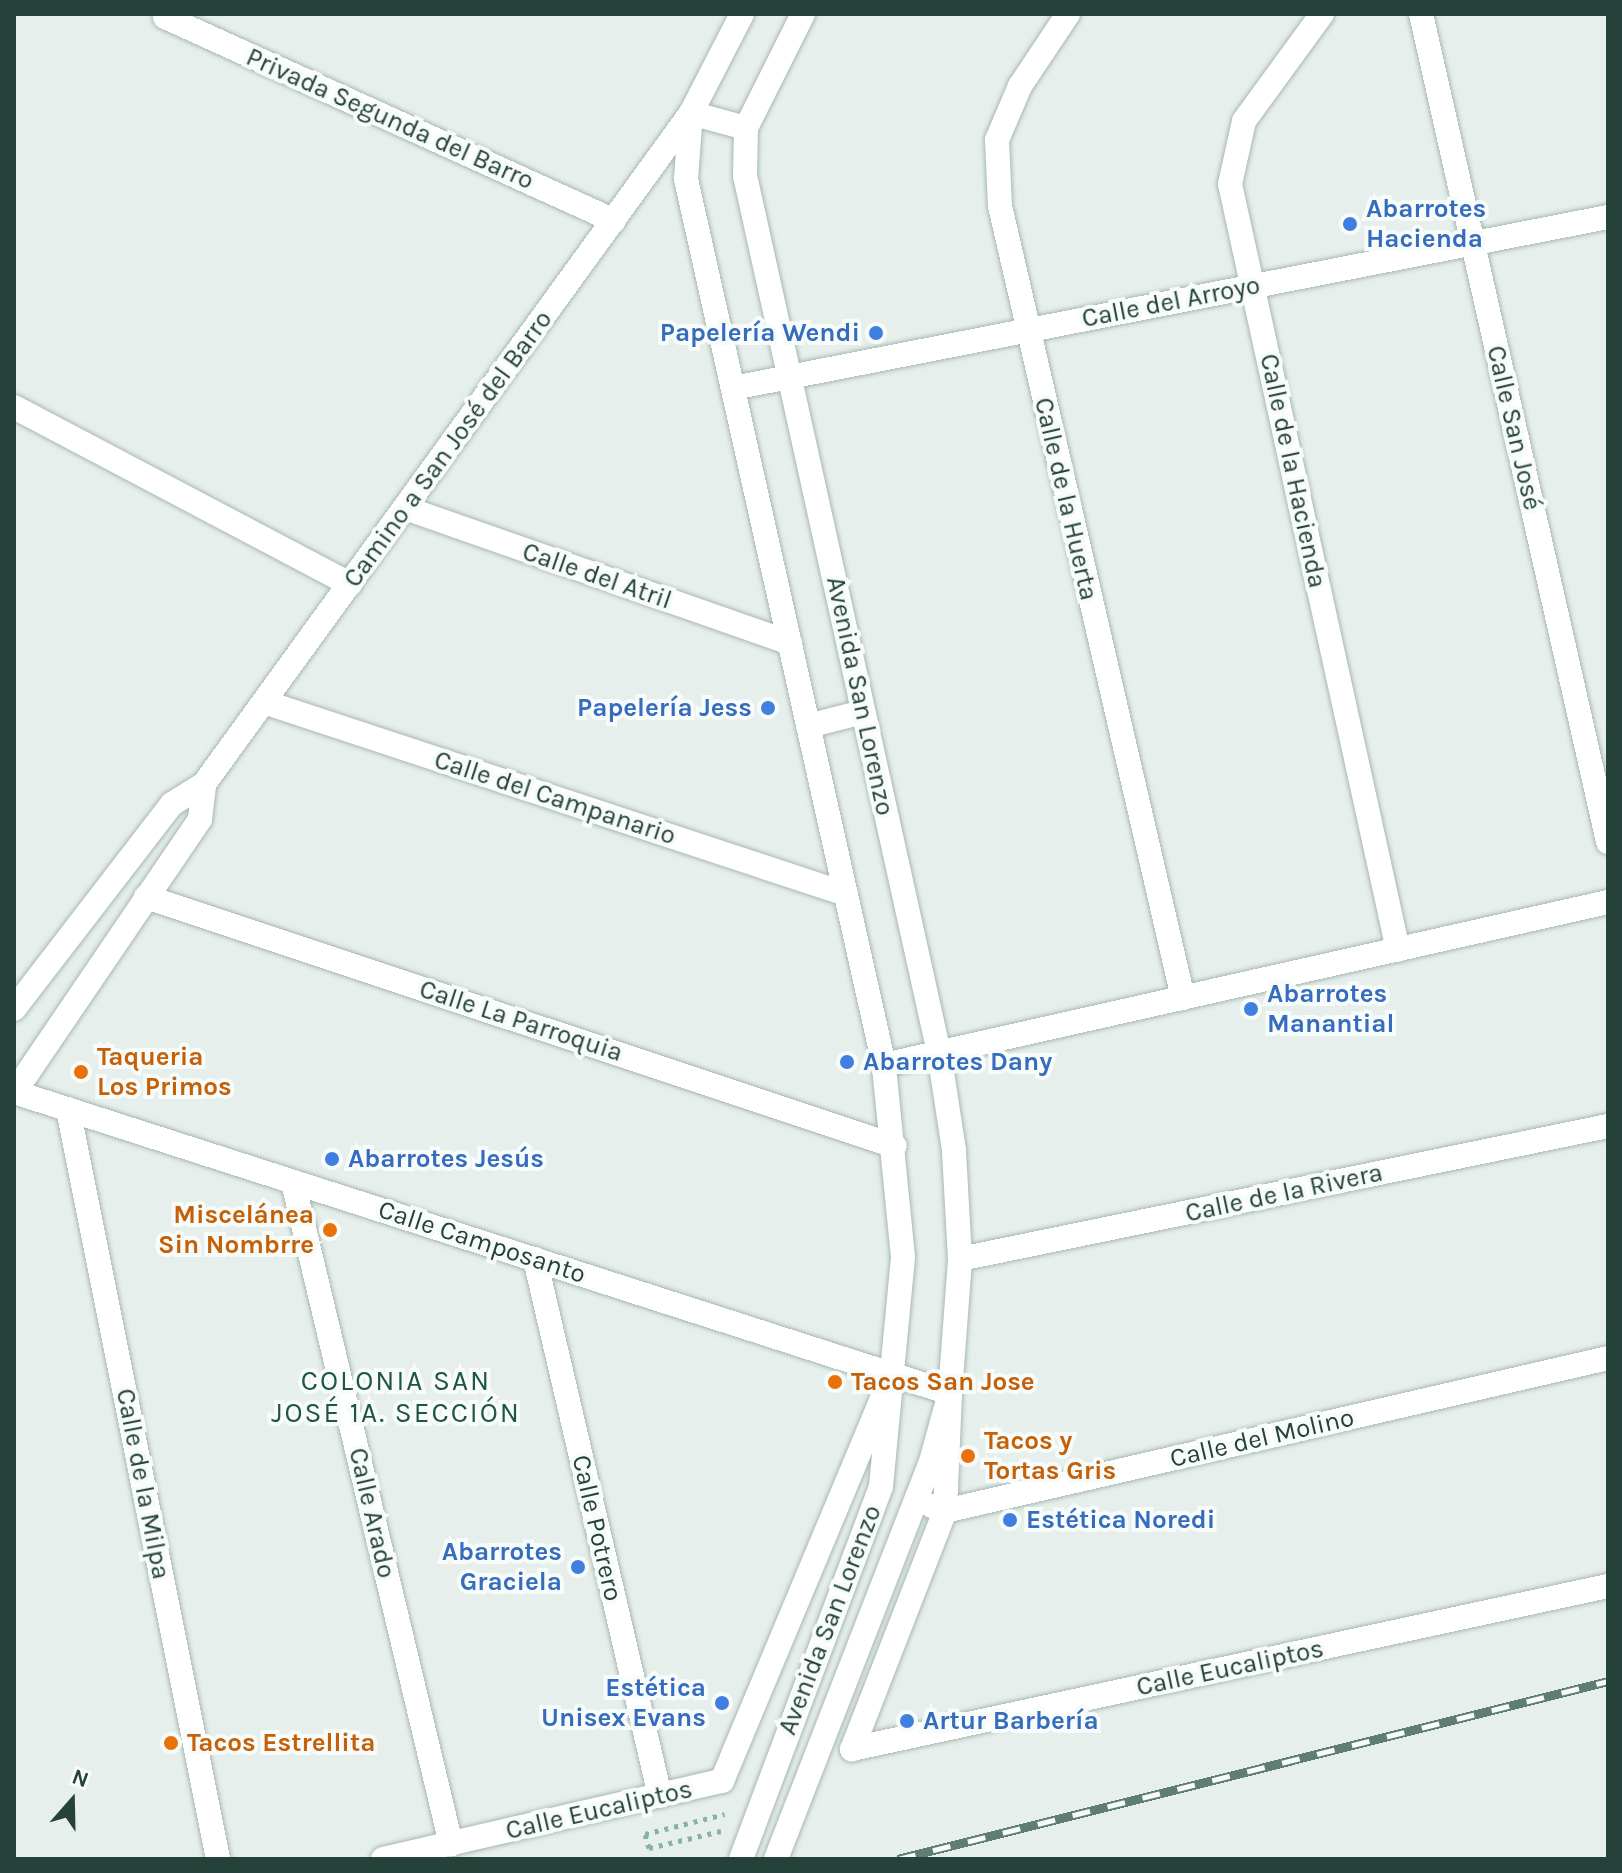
<!DOCTYPE html>
<html>
<head>
<meta charset="utf-8">
<style>
  body { margin:0 }
  #map { position:relative; width:1622px; height:1873px; overflow:hidden; background:#e6efeb; font-family:Karla,sans-serif }
  div>[style] { position:absolute }
  .path>* { height:5px; margin-top:-2.5px; transform-origin:0; background:repeating-linear-gradient(90deg,#86b3a5 0 4px,transparent 0 10px) }
  .roads { filter:drop-shadow(0 0 2px #a8b8b2) drop-shadow(0 0 2px #a8b8b2) }
  .street>* { height:24px; margin:-12px; padding:0 12px; transform-origin:12px; border-radius:12px; background:#fff }
  .secondary>* { height:24px; margin:-12px; padding:0 12px; transform-origin:12px; border-radius:12px; background:#fff }
  .rail>* { height:9px; margin-top:-4.5px; transform-origin:0; background:repeating-linear-gradient(90deg,#f7fbf9 0 18px,#5f7d75 0 36px); box-sizing:border-box; border-block:2px solid #5f7d75 }
  .dots>* { width:22px; height:22px; translate:-50% -50%; box-sizing:border-box; border:4px solid #f7fbf9; border-radius:50% }
  span { translate:-50% -50%; white-space:nowrap; text-align:center; line-height:1.15; -webkit-text-stroke:8px #f7fbf9; paint-order:stroke }
  .street-label { font-size:26px; color:#24423a }
  .shop-label { font-size:26px; color:#366cbe; font-weight:700 }
  .left { translate:0 -50%; text-align:left }
  .right { translate:-100% -50%; text-align:right }
  .food-label { font-size:26px; color:#c56008; font-weight:700 }
  .neighbourhood-label { font-size:28px; color:#1f5548; letter-spacing:2px }
  .frame { position:absolute; inset:0; border:16px solid #24423a; pointer-events:none }
  .north { position:absolute; left:32px; top:1761px; width:80px; height:80px; -webkit-text-stroke:6px #f7fbf9; paint-order:stroke; rotate:20deg; font-size:22px; font-weight:700; line-height:32px; text-align:center; color:#24423a }
  .north::after { content:''; display:block; margin:auto; width:28px; height:36px; background:#24423a; clip-path:polygon(50% 0,100% 100%,50% 72%,0 100%) }
</style>
</head>
<body>
<div id="map">
  <div class="path">
    <div style="left:721px;top:1831px;width:74px;rotate:166.7deg"></div>
    <div style="left:649px;top:1848px;width:15px;rotate:-106deg"></div>
    <div style="left:645px;top:1834px;width:82px;rotate:-14deg"></div>
  </div>
  <div class="roads">
    <div class="street">
      <div style="left:1068px;top:14px;width:87px;rotate:123.7deg"></div>
      <div style="left:1020px;top:86px;width:59px;rotate:113.1deg"></div>
      <div style="left:997px;top:140px;width:66px;rotate:87.4deg"></div>
      <div style="left:1000px;top:206px;width:813px;rotate:76.99deg"></div>
      <div style="left:1322px;top:14px;width:132px;rotate:126.1deg"></div>
      <div style="left:1244px;top:121px;width:65px;rotate:102.5deg"></div>
      <div style="left:1230px;top:184px;width:784px;rotate:77.63deg"></div>
      <div style="left:1421px;top:14px;width:849px;rotate:77.27deg"></div>
      <div style="left:165px;top:17px;width:493px;rotate:24.4deg"></div>
      <div style="left:733px;top:388px;width:892px;rotate:-11.06deg"></div>
      <div style="left:14px;top:407px;width:380px;rotate:27.8deg"></div>
      <div style="left:405px;top:508px;width:408px;rotate:19.3deg"></div>
      <div style="left:264px;top:702px;width:613px;rotate:18.26deg"></div>
      <div style="left:146px;top:897px;width:789px;rotate:18.39deg"></div>
      <div style="left:14px;top:1009px;width:259px;rotate:-52.4deg"></div>
      <div style="left:172px;top:804px;width:38px;rotate:-32deg"></div>
      <div style="left:204px;top:784px;width:829px;rotate:-54.03deg"></div>
      <div style="left:884px;top:1065px;width:742px;rotate:-12.69deg"></div>
      <div style="left:14px;top:1092px;width:983px;rotate:17.83deg"></div>
      <div style="left:950px;top:1393px;width:118px;rotate:92.4deg"></div>
      <div style="left:945px;top:1511px;width:256px;rotate:111.3deg"></div>
      <div style="left:14px;top:1093px;width:331px;rotate:-55.8deg"></div>
      <div style="left:200px;top:819px;width:35px;rotate:-83deg"></div>
      <div style="left:68px;top:1109px;width:765px;rotate:78.69deg"></div>
      <div style="left:293px;top:1182px;width:681px;rotate:76.58deg"></div>
      <div style="left:535px;top:1259px;width:551px;rotate:76.9deg"></div>
      <div style="left:960px;top:1259px;width:662px;rotate:-11.6deg"></div>
      <div style="left:932px;top:1506px;width:14px;rotate:21deg"></div>
      <div style="left:945px;top:1511px;width:680px;rotate:-12.99deg"></div>
      <div style="left:852px;top:1749px;width:773px;rotate:-12.17deg"></div>
      <div style="left:383px;top:1859px;width:348px;rotate:-13deg"></div>
      <div style="left:722px;top:1781px;width:429px;rotate:-67.3deg"></div>
    </div>
    <div class="secondary">
      <div style="left:691px;top:113px;width:57px;rotate:15.3deg"></div>
      <div style="left:808px;top:726px;width:57px;rotate:-14.3deg"></div>
      <div style="left:741px;top:1859px;width:398px;rotate:-69.4deg"></div>
      <div style="left:881px;top:1486px;width:230px;rotate:-84.5deg"></div>
      <div style="left:903px;top:1257px;width:193px;rotate:-95.7deg"></div>
      <div style="left:884px;top:1065px;width:908px;rotate:-102.6deg"></div>
      <div style="left:686px;top:179px;width:66px;rotate:-85.7deg"></div>
      <div style="left:691px;top:113px;width:111px;rotate:-62.7deg"></div>
      <div style="left:776px;top:1859px;width:423px;rotate:-68.7deg"></div>
      <div style="left:930px;top:1465px;width:75px;rotate:-74.5deg"></div>
      <div style="left:950px;top:1393px;width:134px;rotate:-85.7deg"></div>
      <div style="left:960px;top:1259px;width:109px;rotate:-93.2deg"></div>
      <div style="left:954px;top:1150px;width:98px;rotate:-98.8deg"></div>
      <div style="left:939px;top:1053px;width:898px;rotate:-102.47deg"></div>
      <div style="left:745px;top:176px;width:48px;rotate:-88.8deg"></div>
      <div style="left:746px;top:128px;width:127px;rotate:-63.4deg"></div>
    </div>
  </div>
  <div class="rail">
    <div style="left:898px;top:1859px;width:732px;rotate:-14.07deg"></div>
  </div>
  <div class="dots">
    <div style="left:1350px;top:224px;background:#3f7fe0"></div>
    <div style="left:876px;top:333px;background:#3f7fe0"></div>
    <div style="left:768px;top:708px;background:#3f7fe0"></div>
    <div style="left:1251px;top:1009px;background:#3f7fe0"></div>
    <div style="left:847px;top:1062px;background:#3f7fe0"></div>
    <div style="left:81px;top:1072px;background:#e8710a"></div>
    <div style="left:332px;top:1159px;background:#3f7fe0"></div>
    <div style="left:330px;top:1230px;background:#e8710a"></div>
    <div style="left:835px;top:1382px;background:#e8710a"></div>
    <div style="left:968px;top:1456px;background:#e8710a"></div>
    <div style="left:1010px;top:1520px;background:#3f7fe0"></div>
    <div style="left:578px;top:1567px;background:#3f7fe0"></div>
    <div style="left:722px;top:1703px;background:#3f7fe0"></div>
    <div style="left:907px;top:1721px;background:#3f7fe0"></div>
    <div style="left:171px;top:1743px;background:#e8710a"></div>
  </div>
  <div class="street-label">
    <span style="left:390px;top:119px;rotate:24deg">Privada Segunda del Barro</span>
    <span style="left:1171px;top:302px;rotate:-11deg">Calle del Arroyo</span>
    <span style="left:1514px;top:428px;rotate:77deg">Calle San José</span>
    <span style="left:448px;top:449px;rotate:-54deg">Camino a San José del Barro</span>
    <span style="left:1293px;top:471px;rotate:78deg">Calle de la Hacienda</span>
    <span style="left:1066px;top:499px;rotate:77deg">Calle de la Huerta</span>
    <span style="left:597px;top:576px;rotate:19deg">Calle del Atril</span>
    <span style="left:860px;top:696px;rotate:78deg">Avenida San Lorenzo</span>
    <span style="left:555px;top:798px;rotate:18deg">Calle del Campanario</span>
    <span style="left:521px;top:1021px;rotate:18deg">Calle La Parroquia</span>
    <span style="left:1284px;top:1193px;rotate:-12deg">Calle de la Rivera</span>
    <span style="left:482px;top:1242px;rotate:18deg">Calle Camposanto</span>
    <span style="left:1262px;top:1438px;rotate:-13deg">Calle del Molino</span>
    <span style="left:143px;top:1484px;rotate:79deg">Calle de la Milpa</span>
    <span style="left:372px;top:1513px;rotate:77deg">Calle Arado</span>
    <span style="left:597px;top:1528px;rotate:77deg">Calle Potrero</span>
    <span style="left:830px;top:1620px;rotate:-69deg">Avenida San Lorenzo</span>
    <span style="left:1230px;top:1668px;rotate:-12deg">Calle Eucaliptos</span>
    <span style="left:599px;top:1810px;rotate:-13deg">Calle Eucaliptos</span>
  </div>
  <div class="shop-label">
    <span class="left" style="left:1366px;top:224px">Abarrotes<br>Hacienda</span>
    <span class="right" style="left:860px;top:333px">Papelería Wendi</span>
    <span class="right" style="left:752px;top:708px">Papelería Jess</span>
    <span class="left" style="left:1267px;top:1009px">Abarrotes<br>Manantial</span>
    <span class="left" style="left:863px;top:1062px">Abarrotes Dany</span>
    <span class="left" style="left:348px;top:1159px">Abarrotes Jesús</span>
    <span class="left" style="left:1026px;top:1520px">Estética Noredi</span>
    <span class="right" style="left:562px;top:1567px">Abarrotes<br>Graciela</span>
    <span class="right" style="left:706px;top:1703px">Estética<br>Unisex Evans</span>
    <span class="left" style="left:923px;top:1721px">Artur Barbería</span>
  </div>
  <div class="food-label">
    <span class="left" style="left:97px;top:1072px">Taqueria<br>Los Primos</span>
    <span class="right" style="left:314px;top:1230px">Miscelánea<br>Sin Nombrre</span>
    <span class="left" style="left:851px;top:1382px">Tacos San Jose</span>
    <span class="left" style="left:984px;top:1456px">Tacos y<br>Tortas Gris</span>
    <span class="left" style="left:187px;top:1743px">Tacos Estrellita</span>
  </div>
  <div class="neighbourhood-label">
    <span style="left:396px;top:1397px">COLONIA SAN<br>JOSÉ 1A. SECCIÓN</span>
  </div>
  <div class="frame"></div>
  <div class="north">N</div>
</div>
</body>
</html>
